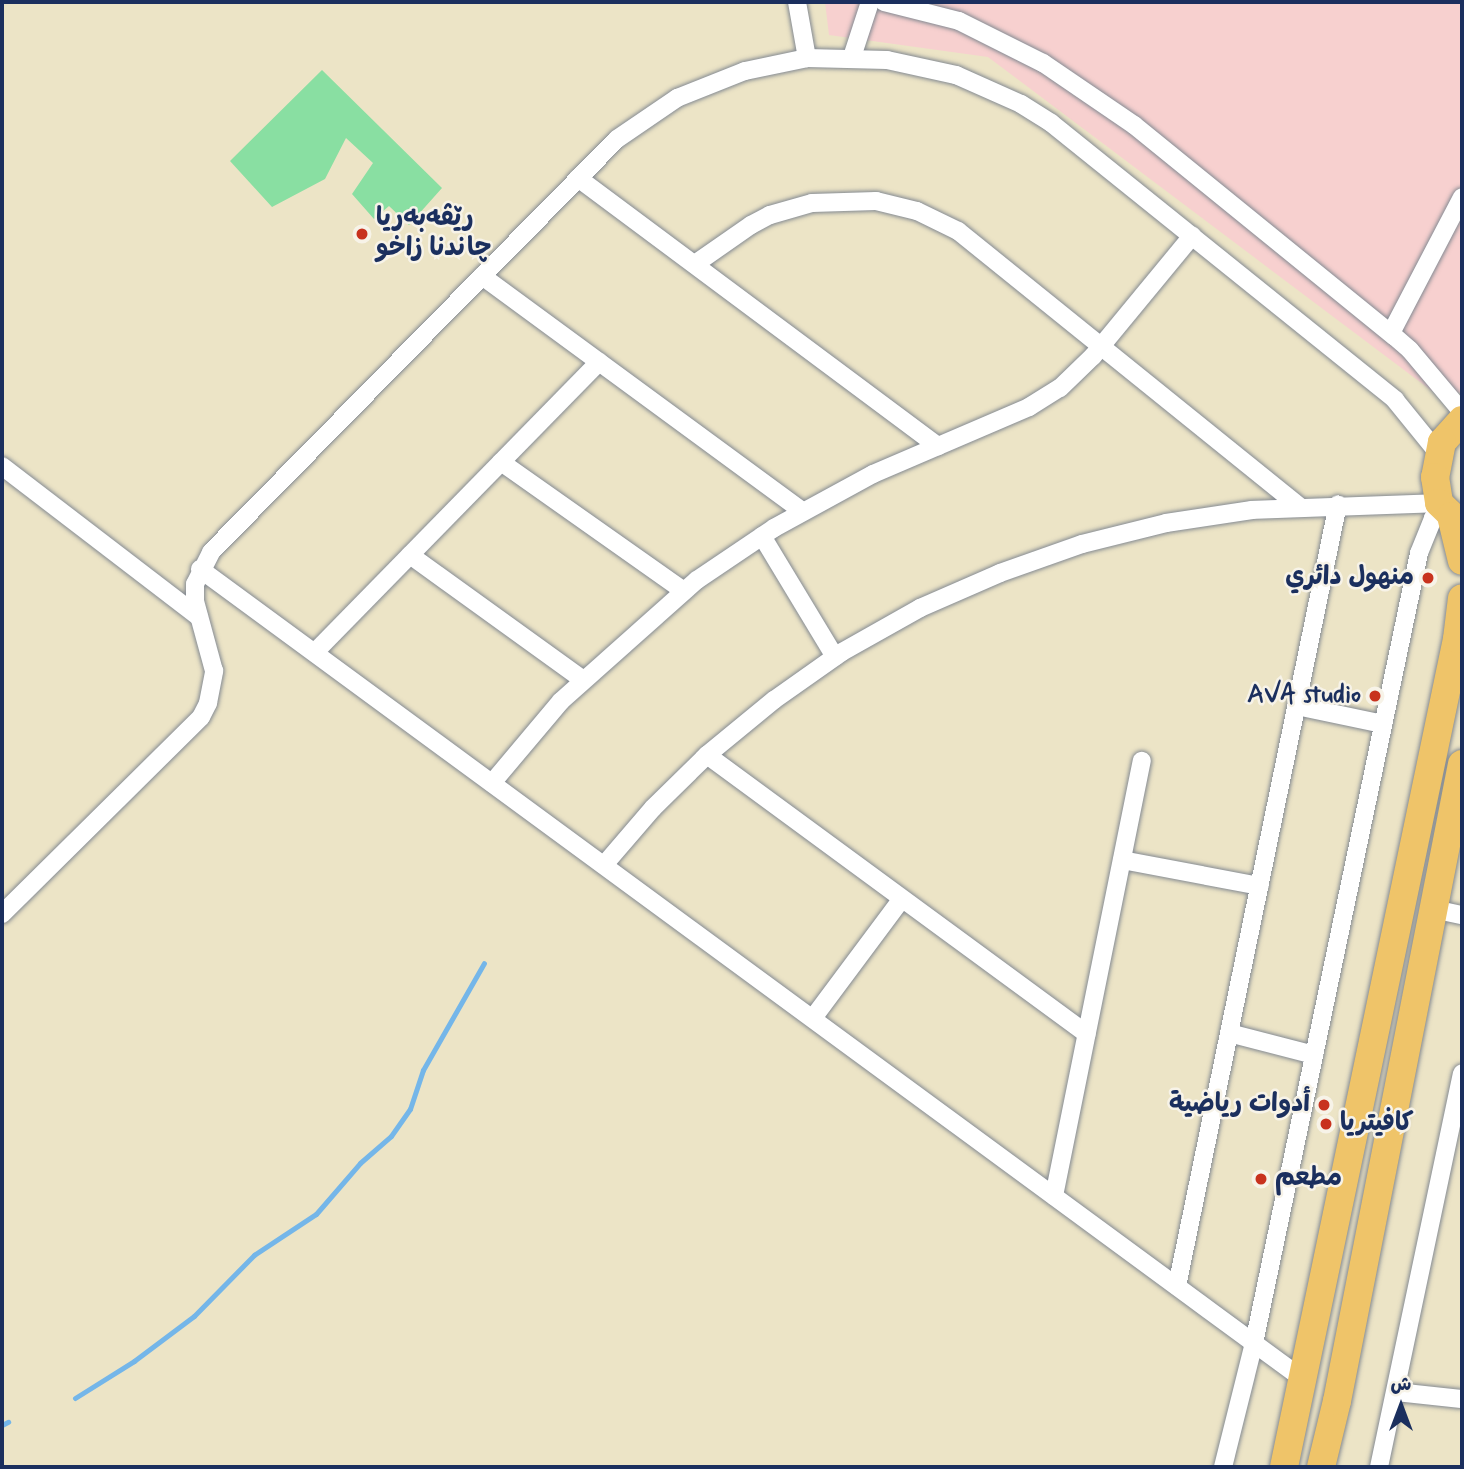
<!DOCTYPE html>
<html>
<head>
<meta charset="utf-8">
<style>
  body { margin:0 }
  #map { position:relative; width:1464px; height:1469px; overflow:hidden; background:#ece4c6; font-family:Mynerve,"Playpen Sans Arabic",sans-serif }
  div>[style] { position:absolute }
  .built>* { inset:0; background:#f7d0cf }
  .green>* { inset:0; background:#89dfa2 }
  .stream>* { height:5px; margin:-2.5px; padding:0 2.5px; transform-origin:2.5px; border-radius:2.5px; background:#74b6e9 }
  .roads { filter:drop-shadow(0 0 2px #848a92) drop-shadow(0 0 2px #848a92) }
  .street>* { height:18px; margin:-9px; padding:0 9px; transform-origin:9px; border-radius:9px; background:#fff }
  .primary>* { height:28px; margin:-14px; padding:0 14px; transform-origin:14px; border-radius:14px; background:#efc469 }
  .dots>* { width:19px; height:19px; translate:-50% -50%; box-sizing:border-box; border:4px solid #f7f3e8; border-radius:50% }
  span { translate:-50% -50%; white-space:nowrap; text-align:center; line-height:1.15; -webkit-text-stroke:5px #f7f3e8; paint-order:stroke }
  .poi-label { font-size:26px; color:#1b2f5e; font-weight:700 }
  .left { translate:0 -50%; text-align:left }
  .right { translate:-100% -50%; text-align:right }
  .frame { position:absolute; inset:0; border:4px solid #1b2f5e; pointer-events:none }
  .north { position:absolute; left:1366px; top:1371px; width:70px; height:70px; -webkit-text-stroke:5px #f7f3e8; paint-order:stroke; rotate:0deg; font-size:19px; font-weight:700; line-height:28px; text-align:center; color:#1b2f5e }
  .north::after { content:''; display:block; margin:auto; width:24px; height:32px; background:#1b2f5e; clip-path:polygon(50% 0,100% 100%,50% 72%,0 100%) }
</style>
</head>
<body>
<div id="map">
  <div class="built">
    <div style="clip-path:polygon(825px 2px,1462px 2px,1462px 393px,1432px 391px,988px 57px,829px 35px)"></div>
  </div>
  <div class="green">
    <div style="clip-path:polygon(322px 70px,442px 188px,409px 225px,389px 206px,374px 219px,352px 194px,373px 163px,346px 138px,325px 179px,272px 207px,230px 161px)"></div>
  </div>
  <div class="stream">
    <div style="left:75px;top:1398px;width:70px;rotate:-32.1deg"></div>
    <div style="left:134px;top:1361px;width:75px;rotate:-36.9deg"></div>
    <div style="left:194px;top:1316px;width:86px;rotate:-45.5deg"></div>
    <div style="left:254px;top:1255px;width:74px;rotate:-33.5deg"></div>
    <div style="left:316px;top:1214px;width:67px;rotate:-49.2deg"></div>
    <div style="left:360px;top:1163px;width:41px;rotate:-41.1deg"></div>
    <div style="left:391px;top:1136px;width:33px;rotate:-55deg"></div>
    <div style="left:410px;top:1109px;width:41px;rotate:-71.6deg"></div>
    <div style="left:423px;top:1070px;width:123px;rotate:-60.3deg"></div>
    <div style="left:2px;top:1425px;width:7px;rotate:-27deg"></div>
  </div>
  <div class="roads">
    <div class="street">
      <div style="left:797px;top:2px;width:57px;rotate:79.9deg"></div>
      <div style="left:884px;top:2px;width:77px;rotate:14.2deg"></div>
      <div style="left:959px;top:21px;width:94px;rotate:26.6deg"></div>
      <div style="left:1043px;top:63px;width:110px;rotate:34.3deg"></div>
      <div style="left:1134px;top:125px;width:335px;rotate:39.1deg"></div>
      <div style="left:1394px;top:336px;width:21px;rotate:41deg"></div>
      <div style="left:1410px;top:350px;width:81px;rotate:50deg"></div>
      <div style="left:852px;top:57px;width:58px;rotate:-71.9deg"></div>
      <div style="left:578px;top:178px;width:449px;rotate:36.7deg"></div>
      <div style="left:695px;top:264px;width:68px;rotate:-34.9deg"></div>
      <div style="left:751px;top:225px;width:21px;rotate:-28deg"></div>
      <div style="left:770px;top:215px;width:44px;rotate:-15.9deg"></div>
      <div style="left:812px;top:203px;width:64px;rotate:-1.8deg"></div>
      <div style="left:876px;top:201px;width:42px;rotate:13.7deg"></div>
      <div style="left:917px;top:211px;width:46px;rotate:26deg"></div>
      <div style="left:958px;top:231px;width:439px;rotate:38.9deg"></div>
      <div style="left:482px;top:276px;width:398px;rotate:36.3deg"></div>
      <div style="left:1391px;top:333px;width:153px;rotate:-62.4deg"></div>
      <div style="left:501px;top:462px;width:224px;rotate:35.2deg"></div>
      <div style="left:2px;top:466px;width:248px;rotate:37.5deg"></div>
      <div style="left:762px;top:536px;width:141px;rotate:58.9deg"></div>
      <div style="left:410px;top:555px;width:213px;rotate:35.8deg"></div>
      <div style="left:200px;top:569px;width:1365px;rotate:36.3deg"></div>
      <div style="left:315px;top:652px;width:406px;rotate:-45.6deg"></div>
      <div style="left:1297px;top:706px;width:88px;rotate:11.8deg"></div>
      <div style="left:707px;top:755px;width:471px;rotate:36.3deg"></div>
      <div style="left:492px;top:783px;width:107px;rotate:-49.9deg"></div>
      <div style="left:561px;top:701px;width:182px;rotate:-41.7deg"></div>
      <div style="left:697px;top:580px;width:93px;rotate:-34deg"></div>
      <div style="left:774px;top:528px;width:113px;rotate:-28.6deg"></div>
      <div style="left:873px;top:474px;width:170px;rotate:-23.2deg"></div>
      <div style="left:1029px;top:407px;width:36px;rotate:-32deg"></div>
      <div style="left:1060px;top:388px;width:46px;rotate:-44.1deg"></div>
      <div style="left:1093px;top:356px;width:156px;rotate:-50.5deg"></div>
      <div style="left:1122px;top:860px;width:140px;rotate:10.7deg"></div>
      <div style="left:604px;top:865px;width:75px;rotate:-49.3deg"></div>
      <div style="left:653px;top:808px;width:76px;rotate:-44.5deg"></div>
      <div style="left:707px;top:755px;width:87px;rotate:-39.4deg"></div>
      <div style="left:774px;top:700px;width:83px;rotate:-35.2deg"></div>
      <div style="left:842px;top:652px;width:90px;rotate:-29.4deg"></div>
      <div style="left:920px;top:608px;width:87px;rotate:-23.6deg"></div>
      <div style="left:1000px;top:573px;width:87px;rotate:-19.5deg"></div>
      <div style="left:1082px;top:544px;width:87px;rotate:-14deg"></div>
      <div style="left:1166px;top:523px;width:87px;rotate:-8.6deg"></div>
      <div style="left:1252px;top:510px;width:187px;rotate:-2.1deg"></div>
      <div style="left:1433px;top:909px;width:30px;rotate:12deg"></div>
      <div style="left:2px;top:914px;width:280px;rotate:-44.7deg"></div>
      <div style="left:201px;top:717px;width:16px;rotate:-63deg"></div>
      <div style="left:208px;top:703px;width:33px;rotate:-79deg"></div>
      <div style="left:214px;top:671px;width:73px;rotate:-105.2deg"></div>
      <div style="left:195px;top:601px;width:17px;rotate:-90deg"></div>
      <div style="left:195px;top:584px;width:36px;rotate:-63deg"></div>
      <div style="left:211px;top:552px;width:579px;rotate:-45.49deg"></div>
      <div style="left:617px;top:139px;width:73px;rotate:-34.3deg"></div>
      <div style="left:677px;top:98px;width:73px;rotate:-21.7deg"></div>
      <div style="left:745px;top:71px;width:63px;rotate:-11.8deg"></div>
      <div style="left:807px;top:58px;width:80px;rotate:1.4deg"></div>
      <div style="left:887px;top:60px;width:71px;rotate:12.3deg"></div>
      <div style="left:956px;top:75px;width:71px;rotate:24deg"></div>
      <div style="left:1021px;top:104px;width:36px;rotate:32deg"></div>
      <div style="left:1051px;top:123px;width:442px;rotate:38.8deg"></div>
      <div style="left:1395px;top:400px;width:68px;rotate:50.9deg"></div>
      <div style="left:813px;top:1018px;width:147px;rotate:-53.3deg"></div>
      <div style="left:1229px;top:1033px;width:88px;rotate:14.5deg"></div>
      <div style="left:1054px;top:1196px;width:444px;rotate:-78.6deg"></div>
      <div style="left:1177px;top:1286px;width:798px;rotate:-78.37deg"></div>
      <div style="left:1396px;top:1392px;width:66px;rotate:6.1deg"></div>
      <div style="left:1223px;top:1467px;width:128px;rotate:-76deg"></div>
      <div style="left:1254px;top:1343px;width:807px;rotate:-78.2deg"></div>
      <div style="left:1419px;top:553px;width:38px;rotate:-68deg"></div>
      <div style="left:1433px;top:518px;width:16px;rotate:-47deg"></div>
      <div style="left:1379px;top:1467px;width:402px;rotate:-78.1deg"></div>
    </div>
    <div class="primary">
      <div style="left:1462px;top:420px;width:30px;rotate:132deg"></div>
      <div style="left:1442px;top:442px;width:36px;rotate:101deg"></div>
      <div style="left:1435px;top:477px;width:26px;rotate:81deg"></div>
      <div style="left:1439px;top:503px;width:32px;rotate:44deg"></div>
      <div style="left:1451px;top:516px;width:46px;rotate:76.3deg"></div>
      <div style="left:1284px;top:1467px;width:846px;rotate:-78.2deg"></div>
      <div style="left:1457px;top:639px;width:41px;rotate:-83deg"></div>
      <div style="left:1321px;top:1467px;width:68px;rotate:-76.4deg"></div>
      <div style="left:1337px;top:1401px;width:649px;rotate:-78.9deg"></div>
    </div>
  </div>
  <div class="dots">
    <div style="left:362px;top:234px;background:#c8321e"></div>
    <div style="left:1428px;top:578px;background:#c8321e"></div>
    <div style="left:1375px;top:696px;background:#c8321e"></div>
    <div style="left:1324px;top:1105px;background:#c8321e"></div>
    <div style="left:1326px;top:1124px;background:#c8321e"></div>
    <div style="left:1261px;top:1179px;background:#c8321e"></div>
  </div>
  <div class="poi-label">
    <span class="left" style="left:376px;top:234px">رێڤه‌به‌ريا<br>چاندنا زاخو</span>
    <span class="right" style="left:1414px;top:578px">منهول دائري</span>
    <span class="right" style="left:1361px;top:696px">AVA studio</span>
    <span class="right" style="left:1310px;top:1105px">أدوات رياضية</span>
    <span class="left" style="left:1340px;top:1124px">كافيتريا</span>
    <span class="left" style="left:1275px;top:1179px">مطعم</span>
  </div>
  <div class="frame"></div>
  <div class="north">ش</div>
</div>
</body>
</html>
